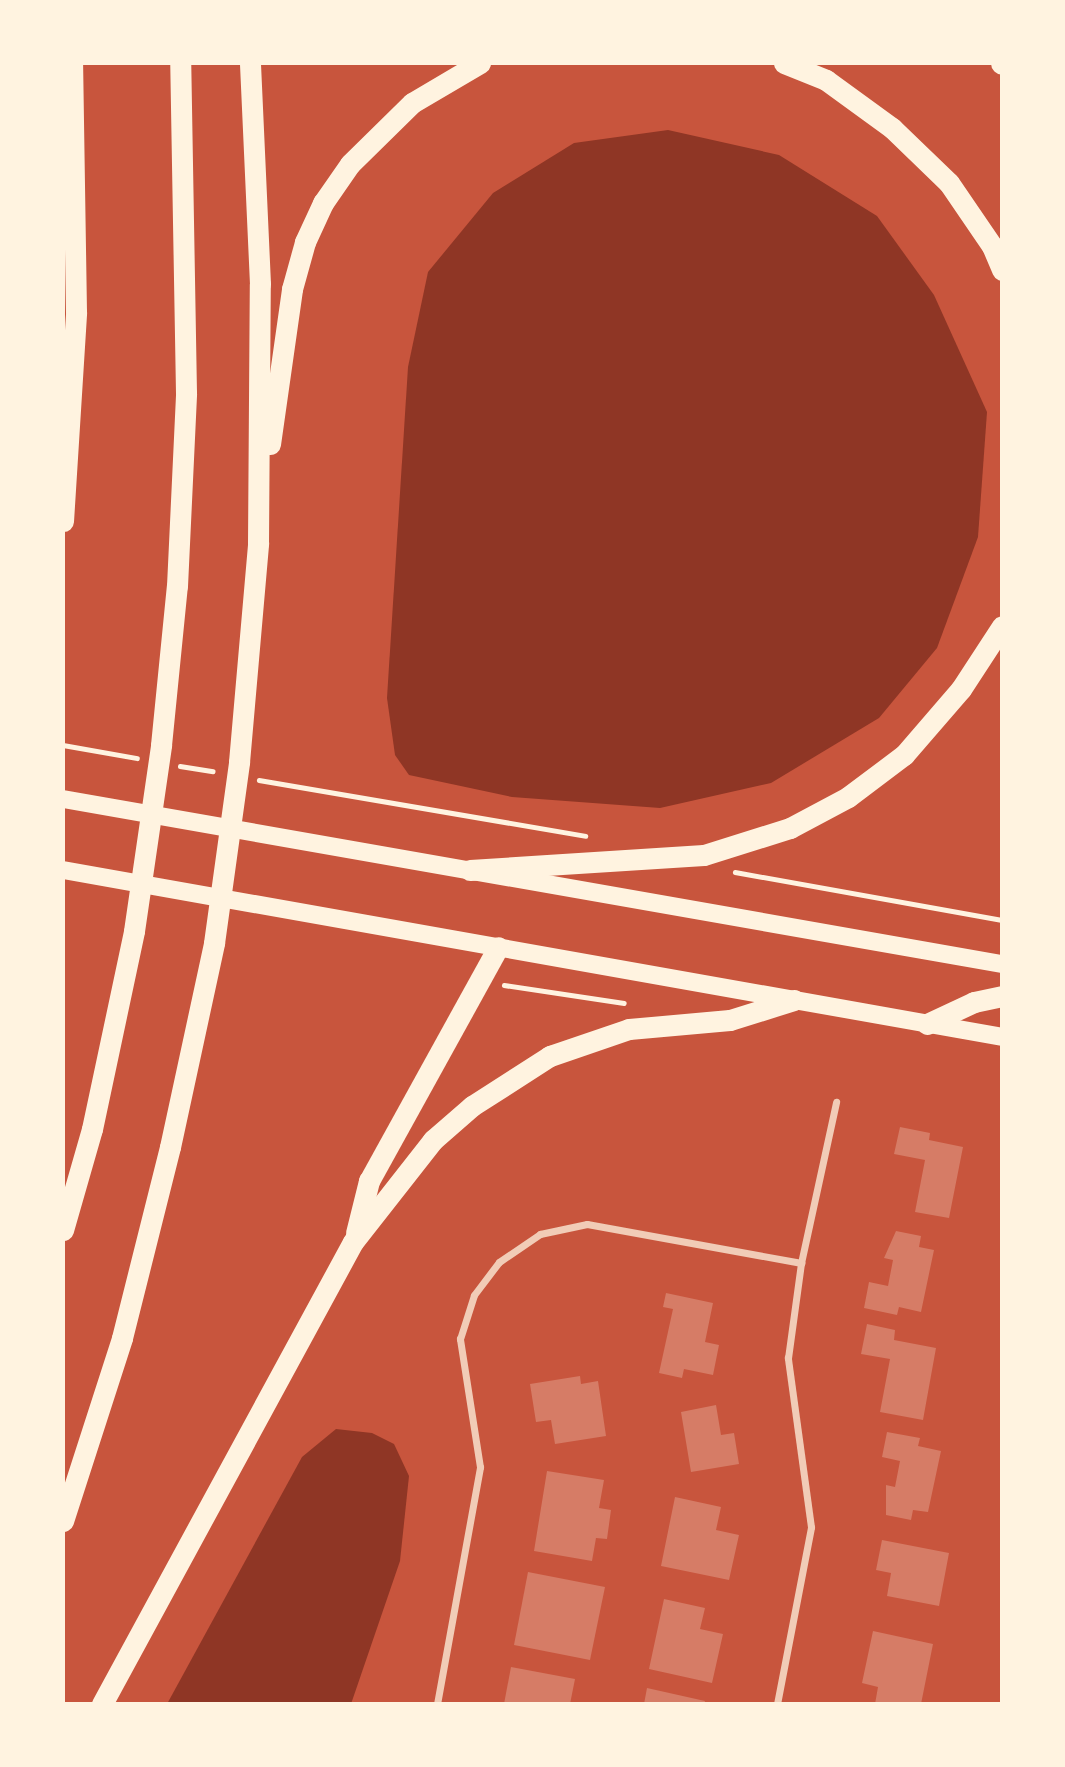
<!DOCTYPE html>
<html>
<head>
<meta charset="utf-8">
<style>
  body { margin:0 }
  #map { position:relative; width:1065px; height:1767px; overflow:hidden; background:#c8553d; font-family:Manrope,sans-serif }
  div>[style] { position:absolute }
  .water>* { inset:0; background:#8f3625 }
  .building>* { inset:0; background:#d67c66 }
  .path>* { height:4.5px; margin:-2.25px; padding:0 2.25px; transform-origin:2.25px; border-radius:2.25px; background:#fff3e0 }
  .minor>* { height:7px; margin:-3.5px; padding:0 3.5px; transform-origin:3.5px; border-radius:3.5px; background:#f1ccb7 }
  .primary>* { height:18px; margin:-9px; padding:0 9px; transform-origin:9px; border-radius:9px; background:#fff3e0 }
  .motorway>* { height:21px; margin:-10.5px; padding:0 10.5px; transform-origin:10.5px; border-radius:10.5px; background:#fff3e0 }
  span { translate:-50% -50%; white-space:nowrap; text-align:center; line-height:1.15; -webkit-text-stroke:5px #fff3e0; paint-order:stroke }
  .frame { position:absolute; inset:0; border:65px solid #fff3e0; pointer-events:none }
</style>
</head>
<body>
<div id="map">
  <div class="water">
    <div style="clip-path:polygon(668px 130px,779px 155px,877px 216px,934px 295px,987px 412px,978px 537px,937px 648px,879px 718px,771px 783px,660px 808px,512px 797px,409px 775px,395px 755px,387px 698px,408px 367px,428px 272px,493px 193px,574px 143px)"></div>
    <div style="clip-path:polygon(336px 1429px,372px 1433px,394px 1444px,409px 1476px,400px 1561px,351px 1704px,167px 1704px,302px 1457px)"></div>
  </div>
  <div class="building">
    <div style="clip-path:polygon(900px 1127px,930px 1133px,929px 1140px,963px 1147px,949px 1218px,915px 1212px,925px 1160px,894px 1154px)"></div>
    <div style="clip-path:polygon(896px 1231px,921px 1236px,919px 1247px,934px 1250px,921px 1312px,899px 1307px,897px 1315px,864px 1308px,869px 1282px,888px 1286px,893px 1260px,884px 1258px)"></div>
    <div style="clip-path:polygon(666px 1293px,713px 1303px,705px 1342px,719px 1345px,713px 1375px,684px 1369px,682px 1378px,659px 1373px,673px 1309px,663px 1307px)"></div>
    <div style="clip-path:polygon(867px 1324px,895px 1330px,894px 1340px,936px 1348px,923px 1420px,880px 1412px,890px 1359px,861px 1354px)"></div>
    <div style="clip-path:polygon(580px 1376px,581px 1384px,598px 1381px,606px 1436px,555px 1444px,551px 1420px,536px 1422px,530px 1384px)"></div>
    <div style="clip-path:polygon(716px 1405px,721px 1435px,734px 1433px,739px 1464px,691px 1472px,681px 1412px)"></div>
    <div style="clip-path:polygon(887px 1432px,920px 1438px,918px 1446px,941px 1451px,928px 1512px,913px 1510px,911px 1520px,886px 1515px,886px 1485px,895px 1487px,900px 1461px,882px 1457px)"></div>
    <div style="clip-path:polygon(547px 1471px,604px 1480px,599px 1508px,611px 1510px,607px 1539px,596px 1538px,592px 1561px,534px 1551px)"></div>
    <div style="clip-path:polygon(675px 1497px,721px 1507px,716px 1530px,739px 1535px,729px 1580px,661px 1566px)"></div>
    <div style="clip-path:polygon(882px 1540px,949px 1553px,939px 1606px,887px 1596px,891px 1573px,876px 1570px)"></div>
    <div style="clip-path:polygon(528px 1572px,605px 1587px,590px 1660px,514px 1645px)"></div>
    <div style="clip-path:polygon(664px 1599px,705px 1608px,700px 1629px,723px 1634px,712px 1683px,649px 1669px)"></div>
    <div style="clip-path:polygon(873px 1631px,933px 1644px,921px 1704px,875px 1704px,878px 1687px,862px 1683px)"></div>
    <div style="clip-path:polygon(511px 1667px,575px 1679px,570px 1704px,504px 1704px)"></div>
    <div style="clip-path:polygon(647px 1688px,705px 1701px,704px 1704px,644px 1704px)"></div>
  </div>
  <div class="path">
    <div style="left:63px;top:745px;width:75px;rotate:10deg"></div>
    <div style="left:180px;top:766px;width:33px;rotate:9deg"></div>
    <div style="left:259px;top:780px;width:331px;rotate:9.7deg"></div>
    <div style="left:735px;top:872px;width:271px;rotate:10.2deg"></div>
    <div style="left:504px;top:985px;width:121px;rotate:8.5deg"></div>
  </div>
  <div class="minor">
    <div style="left:437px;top:1704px;width:241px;rotate:-79.7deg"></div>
    <div style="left:480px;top:1467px;width:130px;rotate:-98.9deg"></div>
    <div style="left:460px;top:1339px;width:46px;rotate:-72.3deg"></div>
    <div style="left:474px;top:1295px;width:41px;rotate:-52.9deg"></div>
    <div style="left:499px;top:1262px;width:50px;rotate:-34.3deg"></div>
    <div style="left:540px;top:1234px;width:48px;rotate:-12deg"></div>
    <div style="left:587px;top:1224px;width:218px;rotate:10.3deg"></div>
    <div style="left:777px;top:1704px;width:180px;rotate:-79.1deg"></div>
    <div style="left:811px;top:1527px;width:171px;rotate:-97.8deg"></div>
    <div style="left:788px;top:1358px;width:96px;rotate:-82.2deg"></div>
    <div style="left:801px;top:1263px;width:165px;rotate:-77.7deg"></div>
  </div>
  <div class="primary">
    <div style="left:63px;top:799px;width:953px;rotate:9.97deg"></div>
    <div style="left:63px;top:870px;width:954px;rotate:10.08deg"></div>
  </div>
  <div class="motorway">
    <div style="left:784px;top:63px;width:45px;rotate:22deg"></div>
    <div style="left:826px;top:80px;width:82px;rotate:36deg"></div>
    <div style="left:892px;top:128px;width:79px;rotate:44deg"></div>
    <div style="left:949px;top:183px;width:76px;rotate:55.7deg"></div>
    <div style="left:992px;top:246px;width:26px;rotate:67deg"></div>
    <div style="left:1001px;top:63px;width:1px;rotate:45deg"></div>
    <div style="left:270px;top:444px;width:157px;rotate:-81.9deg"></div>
    <div style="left:292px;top:289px;width:49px;rotate:-74.5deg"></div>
    <div style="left:305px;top:242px;width:43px;rotate:-65.2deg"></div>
    <div style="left:323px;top:203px;width:47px;rotate:-55.3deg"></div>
    <div style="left:350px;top:164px;width:87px;rotate:-44.5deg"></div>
    <div style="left:412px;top:103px;width:79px;rotate:-30.5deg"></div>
    <div style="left:63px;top:521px;width:209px;rotate:-86.4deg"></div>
    <div style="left:76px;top:312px;width:249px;rotate:-90.9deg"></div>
    <div style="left:470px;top:870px;width:234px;rotate:-3.7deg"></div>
    <div style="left:704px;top:855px;width:90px;rotate:-17.4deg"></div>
    <div style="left:790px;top:828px;width:66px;rotate:-28.1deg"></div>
    <div style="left:848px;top:797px;width:70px;rotate:-36.9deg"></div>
    <div style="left:904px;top:755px;width:87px;rotate:-49.2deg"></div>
    <div style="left:961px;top:689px;width:75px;rotate:-56.9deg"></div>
    <div style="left:927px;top:1024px;width:52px;rotate:-25.1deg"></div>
    <div style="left:974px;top:1002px;width:29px;rotate:-12deg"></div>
    <div style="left:63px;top:1230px;width:105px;rotate:-74deg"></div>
    <div style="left:92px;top:1129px;width:202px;rotate:-78deg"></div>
    <div style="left:134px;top:931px;width:188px;rotate:-81.7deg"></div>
    <div style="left:161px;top:745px;width:160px;rotate:-84.3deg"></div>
    <div style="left:177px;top:586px;width:193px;rotate:-87.3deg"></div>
    <div style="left:186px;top:393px;width:330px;rotate:-91deg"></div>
    <div style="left:356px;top:1233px;width:54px;rotate:-76deg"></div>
    <div style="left:369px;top:1181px;width:267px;rotate:-61.1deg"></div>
    <div style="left:63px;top:1521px;width:192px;rotate:-72.1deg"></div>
    <div style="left:122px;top:1338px;width:197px;rotate:-75.9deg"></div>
    <div style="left:170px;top:1147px;width:209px;rotate:-77.8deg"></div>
    <div style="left:214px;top:943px;width:183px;rotate:-82.1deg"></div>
    <div style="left:239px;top:762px;width:220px;rotate:-85deg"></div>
    <div style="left:258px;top:543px;width:259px;rotate:-89.6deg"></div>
    <div style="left:260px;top:284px;width:221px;rotate:-92.6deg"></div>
    <div style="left:102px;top:1704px;width:526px;rotate:-61.49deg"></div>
    <div style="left:353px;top:1242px;width:130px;rotate:-51.9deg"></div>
    <div style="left:433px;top:1140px;width:52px;rotate:-41.1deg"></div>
    <div style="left:472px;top:1106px;width:93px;rotate:-32.7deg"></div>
    <div style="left:550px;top:1056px;width:83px;rotate:-18.9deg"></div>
    <div style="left:629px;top:1029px;width:101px;rotate:-5.1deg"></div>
    <div style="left:730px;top:1020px;width:67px;rotate:-17.4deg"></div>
  </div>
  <div class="frame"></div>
</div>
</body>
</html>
